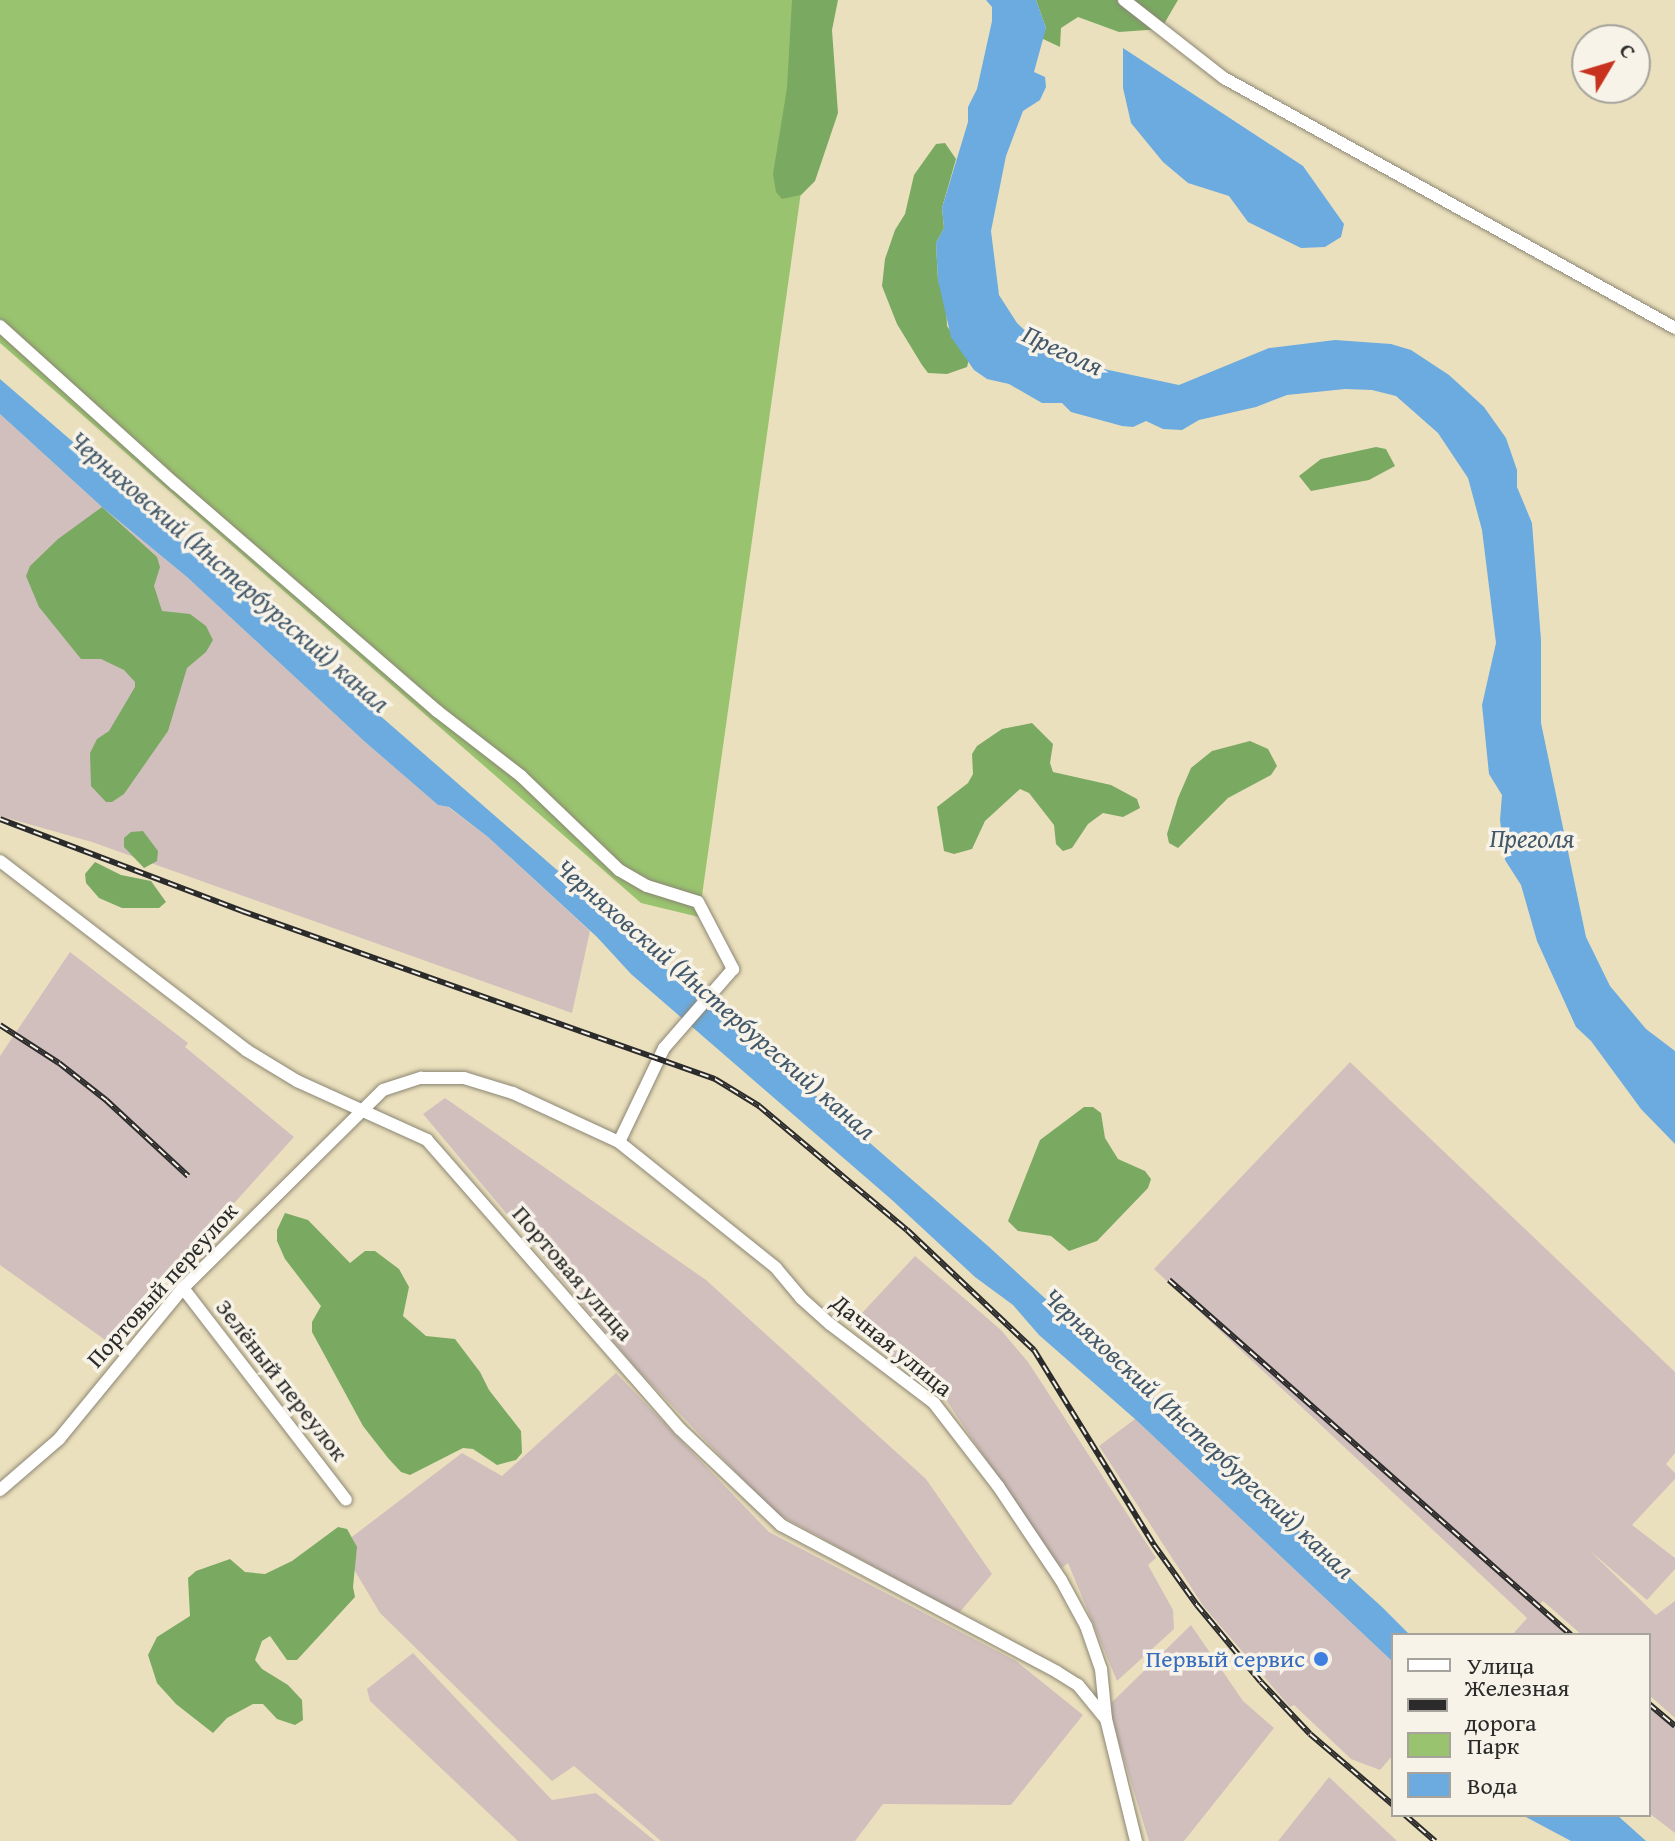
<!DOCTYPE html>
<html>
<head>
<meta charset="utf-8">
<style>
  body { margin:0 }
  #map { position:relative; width:1675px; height:1841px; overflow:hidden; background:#ebe0bd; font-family:"Gentium Book Plus",serif }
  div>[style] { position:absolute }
  .industrial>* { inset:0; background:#d1bfbe }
  .green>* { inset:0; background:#99c36f }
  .forest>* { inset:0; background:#7aa962 }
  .water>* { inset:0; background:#6cabdf }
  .roads { filter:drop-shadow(0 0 2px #8b8674) drop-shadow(0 0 2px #8b8674) }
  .minor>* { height:12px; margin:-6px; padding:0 6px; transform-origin:6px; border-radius:6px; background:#fff }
  .rail>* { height:6px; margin-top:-3px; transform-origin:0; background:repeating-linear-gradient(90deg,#f7f3e8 0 9px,#2b2b2b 0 18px); box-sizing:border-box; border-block:2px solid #2b2b2b }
  .dots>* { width:22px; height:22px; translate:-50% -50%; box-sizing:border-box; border:4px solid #f7f3e8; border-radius:50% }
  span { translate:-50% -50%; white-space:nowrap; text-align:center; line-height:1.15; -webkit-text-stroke:7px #f7f3e8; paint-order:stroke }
  .street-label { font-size:24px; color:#2b2b2b }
  .shop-label { font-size:24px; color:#366cbe }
  .right { translate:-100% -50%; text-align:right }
  .water-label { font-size:26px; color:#42586a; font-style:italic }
  .legend { position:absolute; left:1391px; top:1633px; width:260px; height:184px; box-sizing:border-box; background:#f7f3e8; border:2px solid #a5a39c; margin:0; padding:10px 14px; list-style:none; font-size:24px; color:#2b2b2b }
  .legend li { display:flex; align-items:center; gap:16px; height:40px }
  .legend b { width:40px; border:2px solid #a5a39c }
  .north { position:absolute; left:1571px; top:24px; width:80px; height:80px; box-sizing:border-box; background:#f7f3e8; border:2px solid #a5a39c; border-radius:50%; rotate:52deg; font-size:22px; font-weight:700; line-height:32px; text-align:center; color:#2b2b2b }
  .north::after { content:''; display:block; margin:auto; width:28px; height:36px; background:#c8321e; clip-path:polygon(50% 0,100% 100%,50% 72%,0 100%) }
</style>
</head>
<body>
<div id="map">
  <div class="industrial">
    <div style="clip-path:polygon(0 414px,102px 507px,187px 577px,364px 741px,438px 805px,448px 807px,488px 837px,590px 931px,572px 1013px,92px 842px,0 816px)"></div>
    <div style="clip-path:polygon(70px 952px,188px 1043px,185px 1047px,294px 1137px,108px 1342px,0 1265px,0 1056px)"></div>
    <div style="clip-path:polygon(1350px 1062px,1675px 1372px,1675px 1453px,1666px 1464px,1675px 1473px,1675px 1479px,1632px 1525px,1675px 1558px,1675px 1569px,1647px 1600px,1589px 1550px,1656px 1615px,1675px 1601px,1675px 1718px,1649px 1695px,1649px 1635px,1582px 1635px,1543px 1601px,1539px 1605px,1573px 1635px,1512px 1635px,1527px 1618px,1154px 1269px)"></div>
    <div style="clip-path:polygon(445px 1098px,706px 1280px,926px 1479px,992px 1574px,959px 1613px,774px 1512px,635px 1367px,423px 1114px)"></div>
    <div style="clip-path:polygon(915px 1256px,1001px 1330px,1028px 1362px,1156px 1558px,1148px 1565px,1173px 1610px,1174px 1629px,1117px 1681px,1068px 1563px,1062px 1568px,1052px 1557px,944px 1397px,850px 1326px)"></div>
    <div style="clip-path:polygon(616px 1373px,769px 1532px,1016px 1661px,1083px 1715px,1011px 1805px,883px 1804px,855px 1841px,661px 1841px,574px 1766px,552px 1781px,380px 1613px,340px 1546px,462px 1453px,502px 1476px)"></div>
    <div style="clip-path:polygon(1135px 1419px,1393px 1662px,1393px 1755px,1380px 1770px,1351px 1759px,1294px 1705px,1290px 1707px,1204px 1607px,1099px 1446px)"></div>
    <div style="clip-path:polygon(1191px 1625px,1243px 1701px,1274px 1728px,1184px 1841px,1149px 1841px,1108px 1706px)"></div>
    <div style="clip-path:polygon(413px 1653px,552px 1800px,596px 1793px,655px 1841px,518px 1841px,370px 1701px,367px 1689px)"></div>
    <div style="clip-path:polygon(1649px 1703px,1675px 1726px,1675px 1833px,1649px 1813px)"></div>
    <div style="clip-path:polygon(1329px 1777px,1397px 1841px,1278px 1841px)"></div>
  </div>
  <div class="green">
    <div style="clip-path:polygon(0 0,828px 0,699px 917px,641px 903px,0 343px)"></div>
  </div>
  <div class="forest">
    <div style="clip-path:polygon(792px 0,838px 0,832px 30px,838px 113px,815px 181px,801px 195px,782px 199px,776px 192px,773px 174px,787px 88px)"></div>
    <div style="clip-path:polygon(1036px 0,1178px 0,1161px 29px,1119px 32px,1078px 17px,1061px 28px,1060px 47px,1041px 38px,1046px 28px)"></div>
    <div style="clip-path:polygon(945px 143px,956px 159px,942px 208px,944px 228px,936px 243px,938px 280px,946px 304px,947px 326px,969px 359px,967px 367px,947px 374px,928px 373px,922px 365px,897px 324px,882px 286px,885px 259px,895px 230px,905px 214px,914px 175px,936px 144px)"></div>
    <div style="clip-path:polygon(1376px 447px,1386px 449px,1395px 466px,1369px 480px,1311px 491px,1299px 476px,1321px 459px)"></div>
    <div style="clip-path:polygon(102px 507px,157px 557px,160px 567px,154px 586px,162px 611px,190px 614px,206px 626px,213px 640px,206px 652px,187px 668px,168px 731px,124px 794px,112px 802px,106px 802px,91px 786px,90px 753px,97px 739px,109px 731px,135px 687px,135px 682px,124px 670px,101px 659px,81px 659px,39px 607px,26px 576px,30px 566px,58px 539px)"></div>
    <div style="clip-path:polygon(1032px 723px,1053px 744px,1050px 763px,1053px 772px,1111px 785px,1137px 799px,1140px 808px,1123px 817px,1103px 813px,1088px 824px,1072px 848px,1063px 851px,1056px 844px,1054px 825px,1029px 793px,1020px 789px,985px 821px,972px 849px,954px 854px,944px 851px,937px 807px,968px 783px,973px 774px,972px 754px,977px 746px,1002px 729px)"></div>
    <div style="clip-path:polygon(1250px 741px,1268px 749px,1277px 766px,1271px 775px,1228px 798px,1178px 848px,1169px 843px,1167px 834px,1178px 798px,1191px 768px,1212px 751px)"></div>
    <div style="clip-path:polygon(143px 831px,158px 851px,157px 861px,144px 868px,124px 847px,124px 838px,131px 832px)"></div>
    <div style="clip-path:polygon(95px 862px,121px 875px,151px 881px,166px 902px,159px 908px,122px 908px,99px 898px,86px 883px,85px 874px)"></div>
    <div style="clip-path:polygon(1084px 1107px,1093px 1107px,1101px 1113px,1105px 1138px,1118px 1159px,1145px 1171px,1151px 1179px,1148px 1188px,1097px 1241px,1069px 1251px,1051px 1236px,1018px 1231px,1008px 1221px,1040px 1140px)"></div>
    <div style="clip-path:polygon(285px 1213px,308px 1220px,350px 1263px,365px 1251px,375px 1251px,399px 1269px,409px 1287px,403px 1316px,426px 1336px,455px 1339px,480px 1372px,489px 1390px,521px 1431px,522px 1453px,516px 1460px,497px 1465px,473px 1449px,463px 1448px,410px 1475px,401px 1472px,388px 1458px,363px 1426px,312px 1332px,312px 1322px,321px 1306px,285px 1259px,277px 1241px,277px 1230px)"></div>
    <div style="clip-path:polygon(338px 1527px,347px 1529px,357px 1547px,353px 1587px,355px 1597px,297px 1660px,287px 1660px,270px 1636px,262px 1641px,255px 1660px,262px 1669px,288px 1685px,302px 1700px,303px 1720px,295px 1725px,277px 1719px,263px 1704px,253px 1704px,227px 1718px,213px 1733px,176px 1704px,157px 1683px,148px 1655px,157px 1637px,190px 1616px,188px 1578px,196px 1571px,230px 1559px,245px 1572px,265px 1574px,292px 1561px)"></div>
  </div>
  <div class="water">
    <div style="clip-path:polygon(986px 0,1036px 0,1046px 28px,1034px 72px,1045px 77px,1046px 87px,1040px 100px,1023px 111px,1006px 156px,991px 231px,999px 295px,1017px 323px,1036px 341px,1085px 365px,1179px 385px,1269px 348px,1335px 340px,1391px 344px,1411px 350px,1449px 375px,1484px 407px,1506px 438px,1517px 470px,1517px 487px,1532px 523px,1541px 640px,1541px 723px,1586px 937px,1610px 986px,1646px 1029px,1675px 1051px,1675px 1144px,1641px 1109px,1591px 1041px,1576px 1027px,1537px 941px,1521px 885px,1505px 860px,1500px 820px,1502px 795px,1489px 774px,1482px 705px,1496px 643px,1482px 530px,1468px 478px,1438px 433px,1396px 396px,1372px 390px,1345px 389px,1287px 395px,1256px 407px,1199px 420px,1182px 430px,1163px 429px,1146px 421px,1133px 427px,1122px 426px,1071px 412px,1062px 403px,1042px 403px,1009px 384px,987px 379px,974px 370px,951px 337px,938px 280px,936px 243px,944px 228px,942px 208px,968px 122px,968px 107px,977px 89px,992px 21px,992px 7px)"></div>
    <div style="clip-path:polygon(1123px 48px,1303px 166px,1344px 224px,1341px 237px,1325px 247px,1301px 248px,1248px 222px,1229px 196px,1188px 183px,1163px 162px,1131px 123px,1123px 88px)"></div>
    <div style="clip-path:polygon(0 379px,116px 479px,143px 509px,172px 527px,205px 562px,298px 637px,322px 665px,988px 1246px,1383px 1608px,1410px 1635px,1393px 1635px,1393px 1662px,1135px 1419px,1039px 1335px,1013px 1305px,975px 1277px,892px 1200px,631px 974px,597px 937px,488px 837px,449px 807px,438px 805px,364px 741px,187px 577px,102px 507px,0 414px)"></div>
    <div style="clip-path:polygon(1522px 1815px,1617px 1815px,1646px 1841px,1571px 1841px)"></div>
  </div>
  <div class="roads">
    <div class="minor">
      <div style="left:1124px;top:0;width:127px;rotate:38deg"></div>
      <div style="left:1224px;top:78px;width:516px;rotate:29deg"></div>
      <div style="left:0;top:326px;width:236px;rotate:42.1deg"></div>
      <div style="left:175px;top:484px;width:347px;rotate:40.9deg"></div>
      <div style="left:437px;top:711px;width:106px;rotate:37.7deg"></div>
      <div style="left:521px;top:776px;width:136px;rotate:43.8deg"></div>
      <div style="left:619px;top:870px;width:32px;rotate:30deg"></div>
      <div style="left:647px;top:886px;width:53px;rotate:17.4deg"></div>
      <div style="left:698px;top:902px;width:76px;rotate:62.4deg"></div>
      <div style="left:733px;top:969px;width:105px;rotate:131.1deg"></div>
      <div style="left:664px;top:1048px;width:104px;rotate:115.6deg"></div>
      <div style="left:619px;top:1142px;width:201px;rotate:38.7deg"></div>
      <div style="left:776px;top:1268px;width:39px;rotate:50deg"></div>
      <div style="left:801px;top:1298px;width:39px;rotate:42deg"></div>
      <div style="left:830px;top:1324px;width:131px;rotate:37.2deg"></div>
      <div style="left:934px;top:1403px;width:105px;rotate:52.4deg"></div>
      <div style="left:998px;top:1486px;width:113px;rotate:56.2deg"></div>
      <div style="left:1061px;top:1580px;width:52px;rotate:61.5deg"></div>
      <div style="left:1086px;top:1626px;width:46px;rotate:70.8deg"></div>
      <div style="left:1101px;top:1669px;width:50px;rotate:84.3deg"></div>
      <div style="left:1106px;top:1719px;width:126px;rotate:76.2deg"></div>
      <div style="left:0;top:861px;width:310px;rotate:37.5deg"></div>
      <div style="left:246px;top:1050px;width:60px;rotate:31.3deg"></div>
      <div style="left:297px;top:1081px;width:143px;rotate:24.4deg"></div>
      <div style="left:427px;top:1140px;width:384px;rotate:48.8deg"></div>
      <div style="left:680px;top:1429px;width:139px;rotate:43.5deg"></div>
      <div style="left:781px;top:1525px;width:313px;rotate:28deg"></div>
      <div style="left:1057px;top:1672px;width:25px;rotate:32deg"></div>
      <div style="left:1078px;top:1685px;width:43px;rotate:50.7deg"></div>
      <div style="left:183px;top:1288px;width:267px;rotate:52.4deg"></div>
      <div style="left:0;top:1490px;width:78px;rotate:-40.8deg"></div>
      <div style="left:59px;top:1439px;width:195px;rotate:-50.6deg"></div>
      <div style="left:183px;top:1288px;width:281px;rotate:-44.7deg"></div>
      <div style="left:383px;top:1090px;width:40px;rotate:-18deg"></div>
      <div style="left:421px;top:1078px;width:43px"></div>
      <div style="left:464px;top:1078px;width:51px;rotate:17deg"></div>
      <div style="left:513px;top:1093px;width:117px;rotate:24.8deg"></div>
    </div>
  </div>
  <div class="rail">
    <div style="left:0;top:819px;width:259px;rotate:20.8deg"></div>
    <div style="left:242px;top:911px;width:502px;rotate:19.55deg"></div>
    <div style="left:715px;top:1079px;width:52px;rotate:31.5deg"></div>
    <div style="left:759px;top:1106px;width:193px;rotate:40deg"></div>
    <div style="left:907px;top:1230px;width:175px;rotate:43.4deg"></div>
    <div style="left:1034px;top:1350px;width:229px;rotate:58.4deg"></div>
    <div style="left:1154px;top:1545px;width:74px;rotate:54.4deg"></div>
    <div style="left:1197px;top:1605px;width:100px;rotate:50.3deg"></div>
    <div style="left:1261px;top:1682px;width:71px;rotate:46.7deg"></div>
    <div style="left:1310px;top:1734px;width:109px;rotate:40.5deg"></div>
    <div style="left:0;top:1025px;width:70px;rotate:32.8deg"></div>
    <div style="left:59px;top:1063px;width:60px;rotate:38.2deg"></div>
    <div style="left:106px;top:1100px;width:112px;rotate:42.8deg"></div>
    <div style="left:1169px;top:1280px;width:536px;rotate:41.45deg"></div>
    <div style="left:1649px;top:1704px;width:34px;rotate:40deg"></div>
    <div style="left:1405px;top:1815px;width:40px;rotate:41deg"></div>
  </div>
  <div class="dots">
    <div style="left:1321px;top:1659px;background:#3f7fe0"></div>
  </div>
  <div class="street-label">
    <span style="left:573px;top:1273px;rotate:49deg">Портовая улица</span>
    <span style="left:162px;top:1285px;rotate:-48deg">Портовый переулок</span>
    <span style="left:892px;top:1345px;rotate:39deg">Дачная улица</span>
    <span style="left:282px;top:1380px;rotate:52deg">Зелёный переулок</span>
  </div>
  <div class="shop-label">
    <span class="right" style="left:1305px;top:1659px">Первый сервис</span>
  </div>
  <div class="water-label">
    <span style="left:1063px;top:350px;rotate:25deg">Преголя</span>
    <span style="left:230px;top:571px;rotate:41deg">Черняховский (Инстербургский) канал</span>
    <span style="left:1532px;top:838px">Преголя</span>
    <span style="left:716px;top:999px;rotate:41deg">Черняховский (Инстербургский) канал</span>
    <span style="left:1199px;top:1433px;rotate:43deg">Черняховский (Инстербургский) канал</span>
  </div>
  <ul class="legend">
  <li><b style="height:10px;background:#fff"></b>Улица</li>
  <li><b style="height:10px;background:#2b2b2b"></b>Железная дорога</li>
  <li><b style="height:22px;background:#99c36f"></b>Парк</li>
  <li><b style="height:22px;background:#6cabdf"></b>Вода</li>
  </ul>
  <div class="north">С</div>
</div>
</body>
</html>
